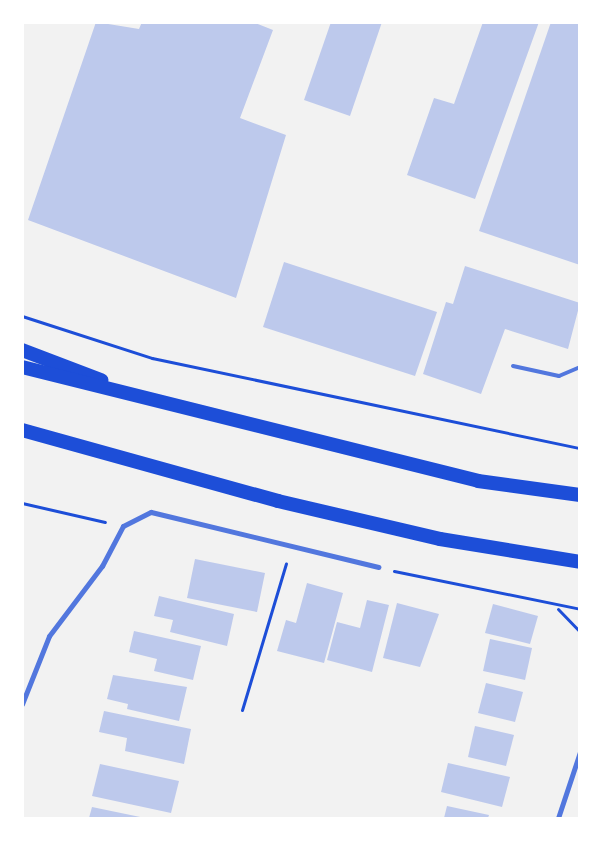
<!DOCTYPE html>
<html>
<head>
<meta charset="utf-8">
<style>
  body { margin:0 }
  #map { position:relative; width:602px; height:841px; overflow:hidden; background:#f2f2f2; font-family:Signika,sans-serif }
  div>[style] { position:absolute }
  .building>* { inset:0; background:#bdc9ec }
  .path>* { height:3px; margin:-1.5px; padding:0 1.5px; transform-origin:1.5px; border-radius:1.5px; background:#1d4ed8 }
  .service>* { height:4px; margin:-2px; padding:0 2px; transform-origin:2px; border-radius:2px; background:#5277de }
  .minor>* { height:5px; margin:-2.5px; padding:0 2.5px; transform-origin:2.5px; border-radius:2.5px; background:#5277de }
  .trunk>* { height:14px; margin:-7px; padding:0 7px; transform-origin:7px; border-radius:7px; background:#1d4ed8 }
  span { translate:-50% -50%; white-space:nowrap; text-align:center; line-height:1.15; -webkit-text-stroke:4px #fff; paint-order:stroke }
  .frame { position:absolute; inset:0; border:24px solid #fff; pointer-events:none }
</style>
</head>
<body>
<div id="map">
  <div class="building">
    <div style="clip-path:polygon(96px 22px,139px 29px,142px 22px,253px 22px,273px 30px,240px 118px,286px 135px,236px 298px,28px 220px)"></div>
    <div style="clip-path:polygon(331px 22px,382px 22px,350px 116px,304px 100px)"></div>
    <div style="clip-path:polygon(483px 22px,539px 22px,475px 199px,407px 175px,434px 98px,454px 104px)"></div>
    <div style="clip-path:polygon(551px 22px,580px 22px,580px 265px,479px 231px)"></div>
    <div style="clip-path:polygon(284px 262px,437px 312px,415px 376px,263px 327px)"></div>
    <div style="clip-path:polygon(465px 266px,580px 303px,568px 349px,505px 329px,481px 394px,423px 374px,446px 302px,453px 304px)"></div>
    <div style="clip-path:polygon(195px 559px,265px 573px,257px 612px,187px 598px)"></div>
    <div style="clip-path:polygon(307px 583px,343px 593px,324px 663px,277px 651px,286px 620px,296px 623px)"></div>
    <div style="clip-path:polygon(159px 596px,234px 614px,227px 646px,170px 632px,173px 620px,154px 616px)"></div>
    <div style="clip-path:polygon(367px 600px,389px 605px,372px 672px,327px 660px,337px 622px,360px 628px)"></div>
    <div style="clip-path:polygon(397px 603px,439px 614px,420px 667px,383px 658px)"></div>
    <div style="clip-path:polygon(493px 604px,538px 616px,530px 644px,485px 633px)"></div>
    <div style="clip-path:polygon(134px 631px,201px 646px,193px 680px,154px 671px,157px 659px,129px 652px)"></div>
    <div style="clip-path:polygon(490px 639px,532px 648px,525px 680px,483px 671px)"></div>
    <div style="clip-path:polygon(113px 675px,187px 687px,179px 721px,127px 709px,128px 704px,107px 699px)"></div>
    <div style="clip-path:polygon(486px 683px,523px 692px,515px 722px,478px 713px)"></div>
    <div style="clip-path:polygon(104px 711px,191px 729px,184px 764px,125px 751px,127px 738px,99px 732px)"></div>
    <div style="clip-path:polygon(475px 726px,514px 735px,506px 766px,468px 757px)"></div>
    <div style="clip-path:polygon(448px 763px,510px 777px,502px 807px,441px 792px)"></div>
    <div style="clip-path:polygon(100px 764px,179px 781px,171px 813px,92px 796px)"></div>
    <div style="clip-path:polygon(447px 806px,489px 815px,488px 818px,444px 818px)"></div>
    <div style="clip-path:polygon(92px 807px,145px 818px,89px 818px)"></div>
  </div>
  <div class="path">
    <div style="left:22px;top:316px;width:137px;rotate:17.9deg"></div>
    <div style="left:152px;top:358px;width:437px;rotate:11.9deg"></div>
    <div style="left:22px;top:503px;width:85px;rotate:12.9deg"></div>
    <div style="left:394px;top:571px;width:190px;rotate:11.5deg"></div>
    <div style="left:558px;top:609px;width:32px;rotate:46deg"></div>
    <div style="left:242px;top:710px;width:153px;rotate:-73.3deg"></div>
  </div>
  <div class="service">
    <div style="left:513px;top:366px;width:47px;rotate:12.3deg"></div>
    <div style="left:559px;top:376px;width:23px;rotate:-23deg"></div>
  </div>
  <div class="minor">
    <div style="left:22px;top:704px;width:73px;rotate:-68.3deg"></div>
    <div style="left:49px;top:636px;width:88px;rotate:-52.9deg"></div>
    <div style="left:102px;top:566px;width:45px;rotate:-62.3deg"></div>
    <div style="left:123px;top:526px;width:31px;rotate:-27deg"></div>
    <div style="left:151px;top:512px;width:234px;rotate:13.6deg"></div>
    <div style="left:558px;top:818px;width:70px;rotate:-71.6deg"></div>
  </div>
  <div class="trunk">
    <div style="left:22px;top:350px;width:85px;rotate:20.8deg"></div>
    <div style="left:22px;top:367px;width:470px;rotate:14deg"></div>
    <div style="left:478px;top:481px;width:103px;rotate:7.8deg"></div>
    <div style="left:22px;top:430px;width:266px;rotate:15.5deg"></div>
    <div style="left:278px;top:501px;width:166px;rotate:13.2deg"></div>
    <div style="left:440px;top:539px;width:142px;rotate:9.3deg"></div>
  </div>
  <div class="frame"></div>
</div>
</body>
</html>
